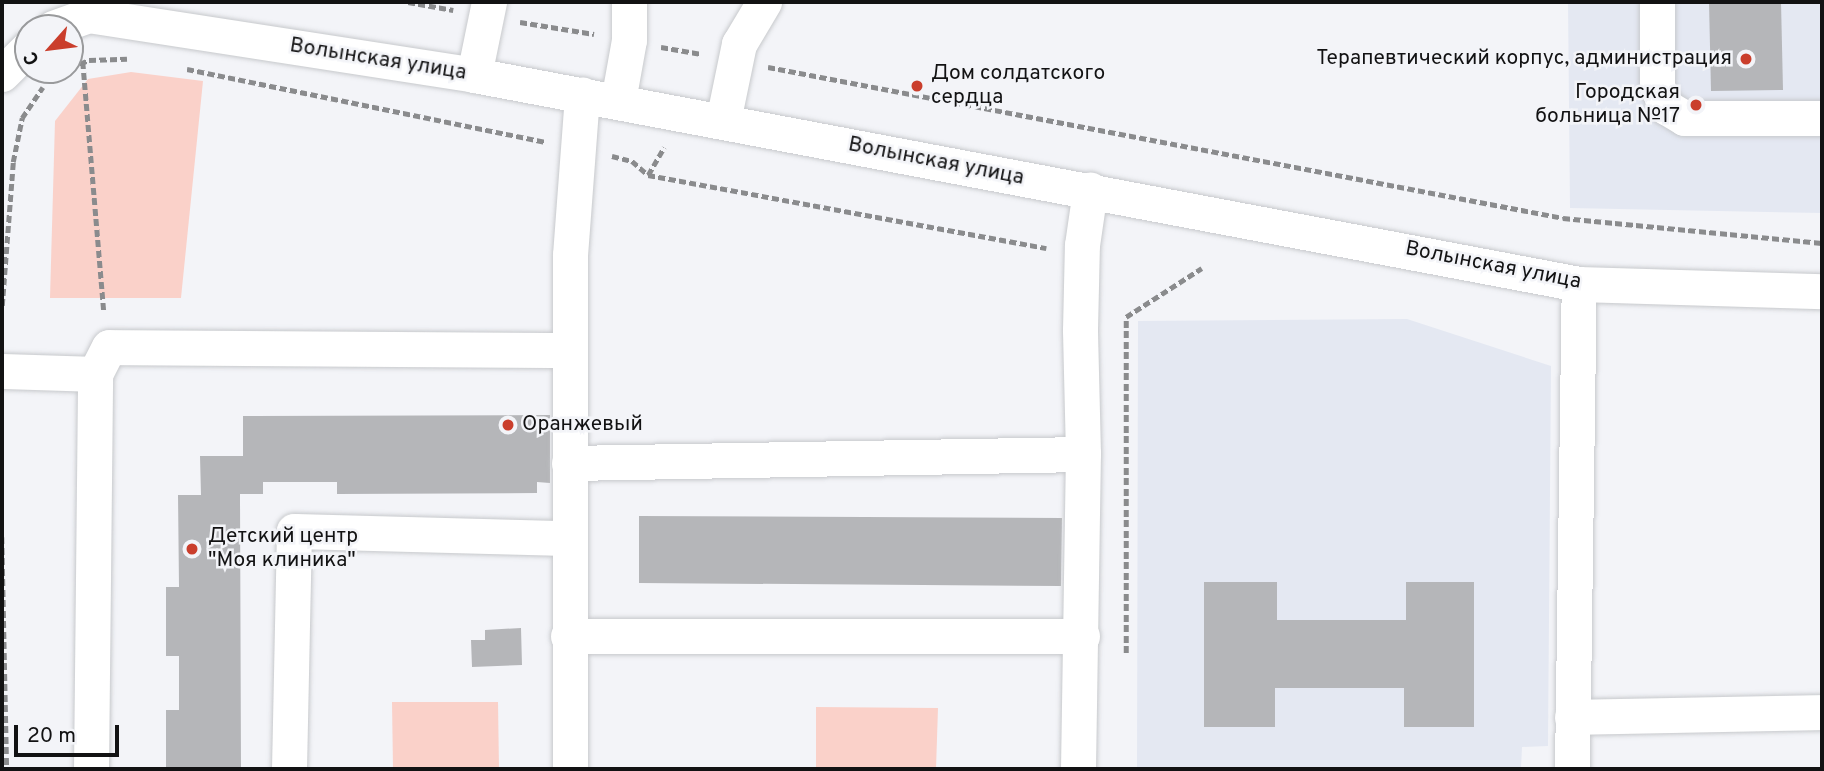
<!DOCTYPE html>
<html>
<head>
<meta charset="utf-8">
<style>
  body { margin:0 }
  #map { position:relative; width:1824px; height:771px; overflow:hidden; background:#f3f4f8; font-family:Overpass,sans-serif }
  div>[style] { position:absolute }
  .built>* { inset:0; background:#e4e8f2 }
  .green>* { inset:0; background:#fad1c9 }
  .building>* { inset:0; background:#b5b6b9 }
  .path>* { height:4.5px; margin-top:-2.25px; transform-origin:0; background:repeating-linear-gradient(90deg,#8a8b8d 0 7px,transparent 0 10.5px) }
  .roads { filter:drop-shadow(0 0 2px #c7c9cc) drop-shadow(0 0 2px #c7c9cc) }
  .minor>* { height:35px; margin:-17.5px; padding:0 17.5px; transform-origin:17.5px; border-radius:17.5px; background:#fff }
  .dots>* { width:19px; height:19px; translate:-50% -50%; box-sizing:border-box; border:4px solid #f3f4f8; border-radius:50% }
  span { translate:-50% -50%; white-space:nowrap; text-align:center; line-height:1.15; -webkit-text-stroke:5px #f3f4f8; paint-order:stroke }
  .poi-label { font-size:21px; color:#121213 }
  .right { translate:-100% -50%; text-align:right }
  .left { translate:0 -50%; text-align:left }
  .street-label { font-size:21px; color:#121213 }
  .frame { position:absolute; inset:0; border:4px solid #121213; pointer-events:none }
  .north { position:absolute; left:14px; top:14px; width:70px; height:70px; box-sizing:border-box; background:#f3f4f8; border:2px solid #999a9c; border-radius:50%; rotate:242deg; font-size:19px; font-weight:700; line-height:28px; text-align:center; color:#121213 }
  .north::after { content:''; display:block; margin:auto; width:24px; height:32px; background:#ca3e2c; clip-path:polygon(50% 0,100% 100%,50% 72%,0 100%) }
  .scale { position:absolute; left:14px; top:725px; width:105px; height:32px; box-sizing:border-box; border:4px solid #121213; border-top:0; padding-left:9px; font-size:21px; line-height:24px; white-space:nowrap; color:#121213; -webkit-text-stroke:5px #f3f4f8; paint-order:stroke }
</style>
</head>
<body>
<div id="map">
  <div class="built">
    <div style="clip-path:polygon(1568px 2px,1822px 2px,1822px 213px,1570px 208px)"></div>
    <div style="clip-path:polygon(1407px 319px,1551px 366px,1548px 746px,1522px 747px,1521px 769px,1137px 769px,1138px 321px)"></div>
  </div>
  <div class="green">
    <div style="clip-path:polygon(131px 72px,203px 81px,181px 298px,50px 298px,55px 121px,88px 79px)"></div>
    <div style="clip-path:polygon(392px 702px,498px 702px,499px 769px,393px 769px)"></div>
    <div style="clip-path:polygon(816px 707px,938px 708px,936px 769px,816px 769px)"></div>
  </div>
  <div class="building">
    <div style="clip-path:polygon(1709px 2px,1781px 2px,1783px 90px,1711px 91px)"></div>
    <div style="clip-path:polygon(550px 415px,550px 483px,537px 482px,537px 493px,337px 494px,337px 482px,263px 482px,263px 494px,240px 494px,241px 769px,166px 769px,166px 710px,179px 710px,179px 656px,166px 656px,166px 587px,179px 587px,178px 495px,201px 495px,200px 456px,243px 456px,243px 416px)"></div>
    <div style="clip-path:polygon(639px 516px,1062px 518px,1061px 586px,639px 583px)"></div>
    <div style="clip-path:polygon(1204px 582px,1277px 582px,1277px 620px,1406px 620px,1406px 582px,1474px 582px,1474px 727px,1404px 727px,1404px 688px,1275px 688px,1275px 727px,1204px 727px)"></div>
    <div style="clip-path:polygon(521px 628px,522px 665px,472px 667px,471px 640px,485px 640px,485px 630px)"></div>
  </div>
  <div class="path">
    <div style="left:408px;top:2px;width:46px;rotate:10.1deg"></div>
    <div style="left:520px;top:22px;width:75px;rotate:9.2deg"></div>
    <div style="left:661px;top:47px;width:41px;rotate:9.9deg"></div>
    <div style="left:83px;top:62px;width:251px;rotate:85.2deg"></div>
    <div style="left:768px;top:67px;width:809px;rotate:10.75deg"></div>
    <div style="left:1563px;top:218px;width:260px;rotate:5.5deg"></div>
    <div style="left:70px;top:68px;width:21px;rotate:-23deg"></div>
    <div style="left:89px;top:60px;width:38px;rotate:-2deg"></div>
    <div style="left:187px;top:69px;width:366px;rotate:11.5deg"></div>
    <div style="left:50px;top:78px;width:19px;rotate:-25deg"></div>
    <div style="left:612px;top:156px;width:21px;rotate:14deg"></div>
    <div style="left:632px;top:161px;width:21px;rotate:41deg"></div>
    <div style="left:648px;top:175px;width:405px;rotate:10.4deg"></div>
    <div style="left:648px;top:175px;width:32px;rotate:-60deg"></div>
    <div style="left:2px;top:306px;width:144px;rotate:-85.6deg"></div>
    <div style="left:13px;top:162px;width:45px;rotate:-78.4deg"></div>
    <div style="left:22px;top:118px;width:37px;rotate:-56deg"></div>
    <div style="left:2px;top:537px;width:232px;rotate:88.8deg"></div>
    <div style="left:1126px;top:653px;width:336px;rotate:-90deg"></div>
    <div style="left:1126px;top:317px;width:90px;rotate:-32.8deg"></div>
  </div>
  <div class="roads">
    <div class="minor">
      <div style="left:1657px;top:2px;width:84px;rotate:90deg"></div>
      <div style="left:1657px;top:86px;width:23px;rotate:67deg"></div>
      <div style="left:1666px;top:107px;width:21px;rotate:31deg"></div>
      <div style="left:1684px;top:118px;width:138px"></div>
      <div style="left:53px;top:28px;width:37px;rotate:-20deg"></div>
      <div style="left:88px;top:15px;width:391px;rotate:8.8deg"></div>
      <div style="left:474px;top:75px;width:1125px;rotate:10.71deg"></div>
      <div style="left:1579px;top:284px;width:243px;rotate:1.7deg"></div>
      <div style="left:2px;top:74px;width:37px;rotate:-45deg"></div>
      <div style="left:474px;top:75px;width:75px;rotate:-78.4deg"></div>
      <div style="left:618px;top:101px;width:62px;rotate:-79.8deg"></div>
      <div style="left:629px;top:40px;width:38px;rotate:-90deg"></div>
      <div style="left:723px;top:121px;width:79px;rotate:-78.3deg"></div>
      <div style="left:739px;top:44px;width:49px;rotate:-59.2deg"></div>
      <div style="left:2px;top:371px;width:93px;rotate:1.8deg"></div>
      <div style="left:569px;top:463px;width:514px;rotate:-1deg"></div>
      <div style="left:568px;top:636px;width:514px"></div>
      <div style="left:1572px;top:717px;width:250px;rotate:-1.1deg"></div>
      <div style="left:91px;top:769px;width:395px;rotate:-89.4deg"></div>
      <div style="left:95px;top:374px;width:30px;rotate:-63deg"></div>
      <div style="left:109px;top:347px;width:460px;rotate:0.4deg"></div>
      <div style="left:289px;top:769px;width:238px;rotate:-88.8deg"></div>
      <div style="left:294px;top:531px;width:274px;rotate:1.5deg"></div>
      <div style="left:570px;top:769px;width:514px;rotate:-90deg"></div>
      <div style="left:570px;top:255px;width:161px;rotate:-85.7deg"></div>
      <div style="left:1078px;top:769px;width:315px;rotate:-89.1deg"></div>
      <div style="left:1083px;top:454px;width:124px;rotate:-91.4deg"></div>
      <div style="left:1080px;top:330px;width:85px;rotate:-88.7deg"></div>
      <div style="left:1082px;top:245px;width:56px;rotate:-81.7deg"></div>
      <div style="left:1572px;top:769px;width:485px;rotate:-89.2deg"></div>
    </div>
  </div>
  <div class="dots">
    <div style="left:1746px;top:59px;background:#ca3e2c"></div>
    <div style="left:917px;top:86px;background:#ca3e2c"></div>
    <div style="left:1696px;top:105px;background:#ca3e2c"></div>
    <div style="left:508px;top:425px;background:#ca3e2c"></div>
    <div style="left:192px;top:549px;background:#ca3e2c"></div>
  </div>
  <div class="poi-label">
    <span class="right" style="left:1732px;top:59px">Терапевтический корпус, администрация</span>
    <span class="left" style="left:931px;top:86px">Дом солдатского<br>сердца</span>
    <span class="right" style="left:1680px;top:105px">Городская<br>больница №17</span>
    <span class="left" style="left:522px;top:425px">Оранжевый</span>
    <span class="left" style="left:208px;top:549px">Детский центр<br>"Моя клиника"</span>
  </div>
  <div class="street-label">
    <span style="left:378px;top:60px;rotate:9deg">Волынская улица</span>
    <span style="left:936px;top:162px;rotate:11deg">Волынская улица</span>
    <span style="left:1493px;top:266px;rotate:11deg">Волынская улица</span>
  </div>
  <div class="frame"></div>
  <div class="north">С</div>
  <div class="scale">20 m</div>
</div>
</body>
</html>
